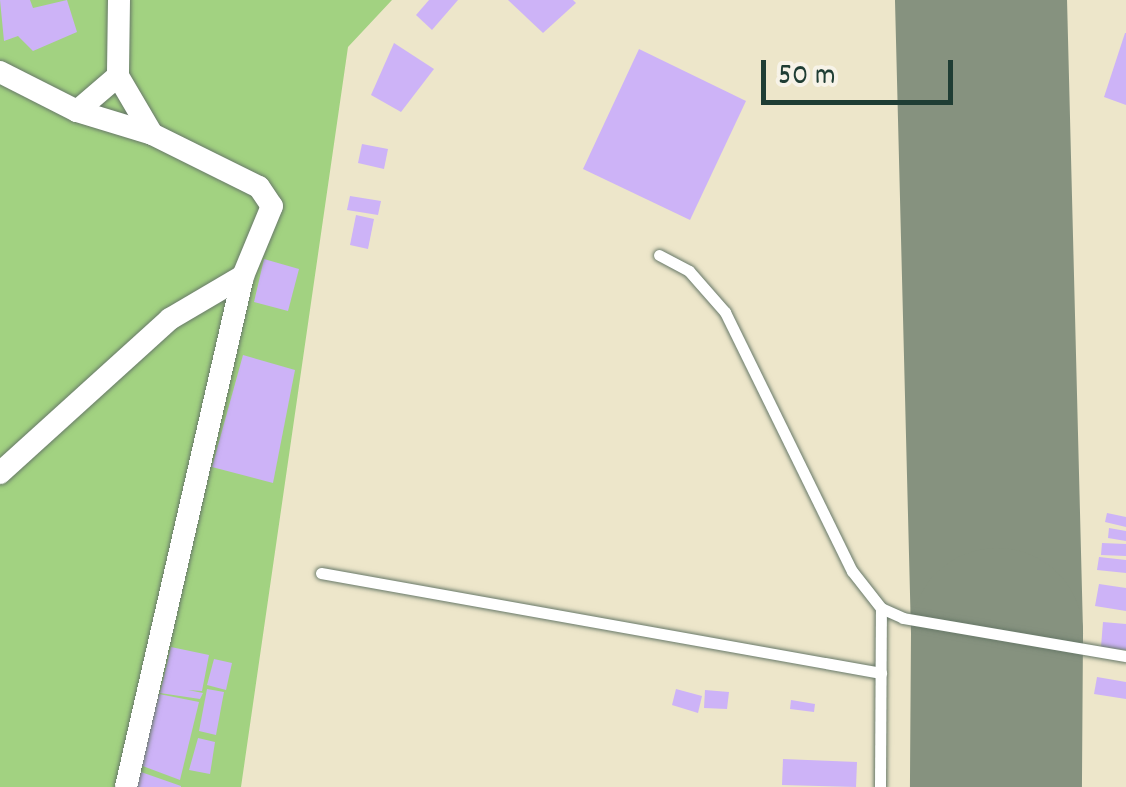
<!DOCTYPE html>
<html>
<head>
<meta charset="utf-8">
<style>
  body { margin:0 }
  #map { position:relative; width:1126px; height:787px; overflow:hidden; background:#ede6ca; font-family:Dekko,sans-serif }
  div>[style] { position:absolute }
  .green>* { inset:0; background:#a2d281 }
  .runway>* { height:172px; margin:-86px; padding:0 86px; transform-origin:86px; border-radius:86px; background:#86927f }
  .building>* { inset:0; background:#cdb3f7 }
  .roads { filter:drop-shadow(0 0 2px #677868) drop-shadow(0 0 2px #677868) }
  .service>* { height:11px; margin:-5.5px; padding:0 5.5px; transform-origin:5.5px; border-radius:5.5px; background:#fff }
  .minor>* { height:22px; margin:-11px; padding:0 11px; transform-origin:11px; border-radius:11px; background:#fff }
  span { translate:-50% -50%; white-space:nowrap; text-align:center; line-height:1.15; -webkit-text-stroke:8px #f7f3e8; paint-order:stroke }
  .scale { position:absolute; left:761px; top:60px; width:192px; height:45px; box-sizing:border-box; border:5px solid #1f3d34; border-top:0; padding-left:12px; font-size:30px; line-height:35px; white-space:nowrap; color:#1f3d34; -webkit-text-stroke:8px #f7f3e8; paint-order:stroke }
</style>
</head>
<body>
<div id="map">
  <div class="green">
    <div style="clip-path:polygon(0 0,392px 0,348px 47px,241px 787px,0 787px)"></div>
  </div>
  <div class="runway">
    <div style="left:981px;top:0;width:634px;rotate:88.55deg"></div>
    <div style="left:997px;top:634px;width:153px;rotate:90.4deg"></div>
  </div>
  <div class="building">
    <div style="clip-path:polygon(0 0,30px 0,33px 8px,67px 0,77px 32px,33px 51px,18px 36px,4px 41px)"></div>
    <div style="clip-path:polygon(429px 0,458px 0,432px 30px,416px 15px)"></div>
    <div style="clip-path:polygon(508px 0,573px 0,576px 3px,543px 33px)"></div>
    <div style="clip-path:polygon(1125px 33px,1126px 33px,1126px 105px,1104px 97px)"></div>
    <div style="clip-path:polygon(394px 43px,434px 69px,401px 112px,371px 95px)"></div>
    <div style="clip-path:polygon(639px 49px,746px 101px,690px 220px,583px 169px)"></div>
    <div style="clip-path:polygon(362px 144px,388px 149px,384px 169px,358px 163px)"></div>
    <div style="clip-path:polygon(350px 196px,381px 201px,378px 215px,347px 210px)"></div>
    <div style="clip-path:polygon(356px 215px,374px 219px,368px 249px,350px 245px)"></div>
    <div style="clip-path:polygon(264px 259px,299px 269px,288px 311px,254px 302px)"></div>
    <div style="clip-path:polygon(243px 355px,295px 370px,273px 483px,212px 467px)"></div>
    <div style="clip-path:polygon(1107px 513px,1126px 517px,1126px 527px,1105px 522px)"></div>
    <div style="clip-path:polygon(1109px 528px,1126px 531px,1126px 541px,1108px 538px)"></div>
    <div style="clip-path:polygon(1102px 543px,1126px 544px,1126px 556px,1101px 555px)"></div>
    <div style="clip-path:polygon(1099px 557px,1126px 560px,1126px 573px,1097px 570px)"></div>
    <div style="clip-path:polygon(1099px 584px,1126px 588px,1126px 611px,1095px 606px)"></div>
    <div style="clip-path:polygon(1103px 622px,1126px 624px,1126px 650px,1101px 647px)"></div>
    <div style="clip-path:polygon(171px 647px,209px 655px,202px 691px,188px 690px,203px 693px,200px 699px,160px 693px)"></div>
    <div style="clip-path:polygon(214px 659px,232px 663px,226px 690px,207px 685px)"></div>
    <div style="clip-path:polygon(1097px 677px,1126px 682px,1126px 699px,1094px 694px)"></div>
    <div style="clip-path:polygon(207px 689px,224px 692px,216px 735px,199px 731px)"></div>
    <div style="clip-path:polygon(676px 689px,702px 696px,698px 713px,672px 705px)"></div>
    <div style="clip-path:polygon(705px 690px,729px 692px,727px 709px,704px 708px)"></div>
    <div style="clip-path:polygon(159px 694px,199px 702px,180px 780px,140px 765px)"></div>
    <div style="clip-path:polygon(791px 700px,815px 704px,814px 712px,790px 709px)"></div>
    <div style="clip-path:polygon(198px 738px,215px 742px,210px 774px,189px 770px)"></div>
    <div style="clip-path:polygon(783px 759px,857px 762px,856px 787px,782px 785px)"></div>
    <div style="clip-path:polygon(141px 772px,181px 786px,181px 787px,136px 787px)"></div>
  </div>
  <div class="roads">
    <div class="service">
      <div style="left:659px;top:255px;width:34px;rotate:28deg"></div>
      <div style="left:689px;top:271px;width:55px;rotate:48.7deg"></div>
      <div style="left:725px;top:312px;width:288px;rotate:63.9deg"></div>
      <div style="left:852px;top:571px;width:47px;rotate:51.9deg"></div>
      <div style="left:881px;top:608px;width:24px;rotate:24deg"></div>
      <div style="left:903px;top:618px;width:226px;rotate:9.7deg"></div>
      <div style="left:321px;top:573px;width:569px;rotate:10.12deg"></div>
      <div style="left:880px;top:787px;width:179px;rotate:-89.7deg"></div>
    </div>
    <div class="minor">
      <div style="left:119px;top:0;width:76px;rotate:90.8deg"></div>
      <div style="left:118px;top:76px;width:67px;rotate:59.6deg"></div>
      <div style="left:0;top:72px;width:86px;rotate:26.9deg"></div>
      <div style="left:77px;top:111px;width:78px;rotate:17deg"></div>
      <div style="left:152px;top:134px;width:119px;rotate:26.4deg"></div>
      <div style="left:259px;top:187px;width:23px;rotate:56deg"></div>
      <div style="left:272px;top:206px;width:76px;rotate:112.5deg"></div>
      <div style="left:243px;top:276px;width:524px;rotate:102.9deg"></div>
      <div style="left:77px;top:111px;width:54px;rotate:-40.5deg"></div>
      <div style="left:0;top:473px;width:229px;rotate:-42.2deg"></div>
      <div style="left:170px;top:319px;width:85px;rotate:-30.5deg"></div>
    </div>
  </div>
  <div class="scale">50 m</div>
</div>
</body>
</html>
